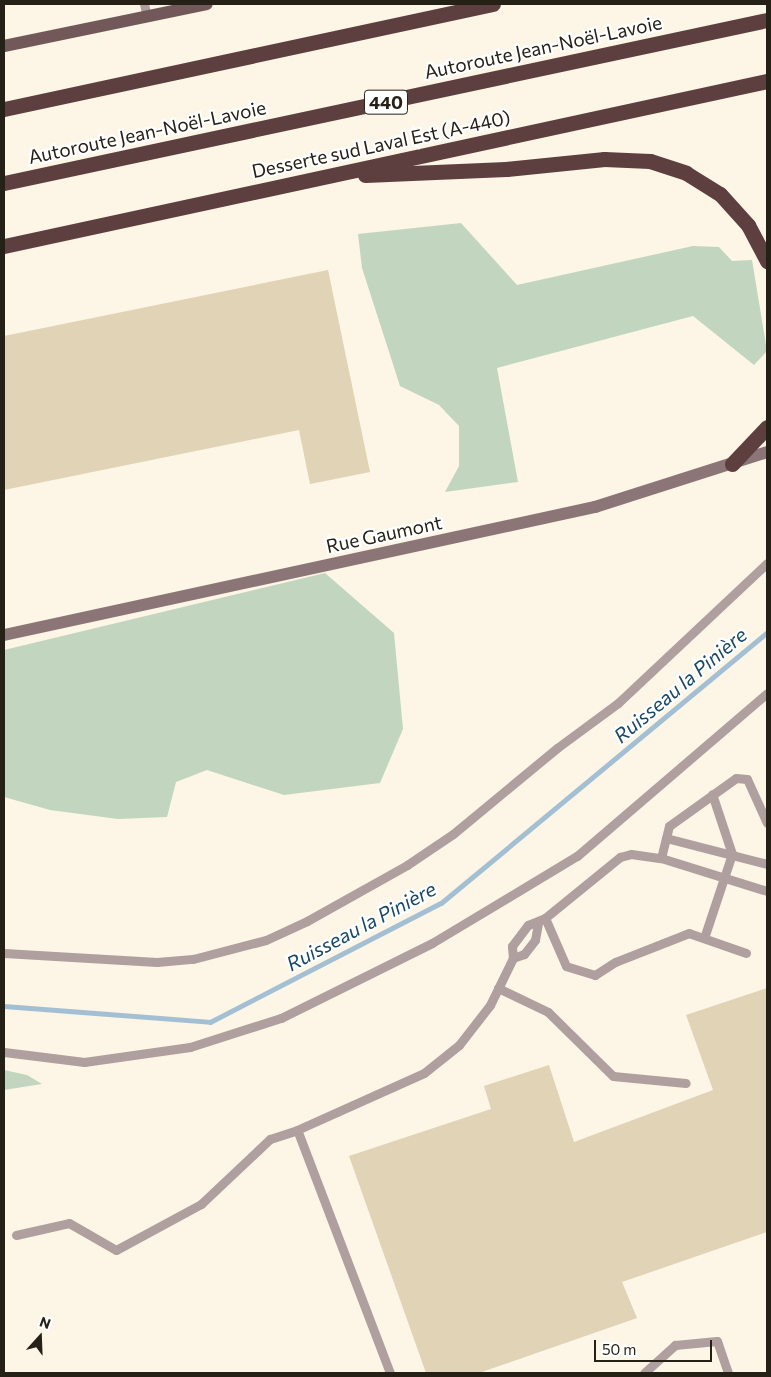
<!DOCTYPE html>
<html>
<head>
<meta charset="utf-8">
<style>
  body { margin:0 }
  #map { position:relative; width:771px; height:1377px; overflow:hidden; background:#fdf5e5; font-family:Commissioner,sans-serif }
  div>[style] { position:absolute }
  .green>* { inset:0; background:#c2d6bf }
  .stream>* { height:5px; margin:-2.5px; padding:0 2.5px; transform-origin:2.5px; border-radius:2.5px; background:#a3bfd4 }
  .building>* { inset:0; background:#e1d3b5 }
  .lane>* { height:9px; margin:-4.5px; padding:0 4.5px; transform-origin:4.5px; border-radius:4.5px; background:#af9f9f }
  .secondary>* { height:12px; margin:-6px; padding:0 6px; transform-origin:6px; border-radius:6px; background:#8c7576 }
  .primary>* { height:12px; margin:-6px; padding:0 6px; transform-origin:6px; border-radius:6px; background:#735859 }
  .highway>* { height:15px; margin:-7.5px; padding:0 7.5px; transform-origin:7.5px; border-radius:7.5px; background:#5d3f40 }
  span { translate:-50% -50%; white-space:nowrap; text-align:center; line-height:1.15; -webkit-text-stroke:4.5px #fff; paint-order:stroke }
  .shield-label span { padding:1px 4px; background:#fff; border:1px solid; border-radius:4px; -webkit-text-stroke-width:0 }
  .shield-label { font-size:18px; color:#262117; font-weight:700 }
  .street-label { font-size:19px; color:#262117 }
  .water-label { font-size:20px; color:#184866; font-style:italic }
  .frame { position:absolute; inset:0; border:5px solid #262117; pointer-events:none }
  .north { position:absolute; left:15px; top:1312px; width:50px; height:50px; -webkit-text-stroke:4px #fff; paint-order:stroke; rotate:20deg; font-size:14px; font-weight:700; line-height:20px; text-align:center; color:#262117 }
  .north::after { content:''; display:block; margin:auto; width:18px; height:22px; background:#262117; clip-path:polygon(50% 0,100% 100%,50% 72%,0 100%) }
  .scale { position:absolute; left:594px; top:1340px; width:118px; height:22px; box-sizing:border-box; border:2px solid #262117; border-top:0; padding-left:6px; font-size:15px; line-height:18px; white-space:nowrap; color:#262117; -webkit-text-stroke:4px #fff; paint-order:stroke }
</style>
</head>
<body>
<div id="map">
  <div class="green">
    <div style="clip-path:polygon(461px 223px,517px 285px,693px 246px,719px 247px,732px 261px,752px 260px,767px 351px,754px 365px,693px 316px,497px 368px,518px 482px,445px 492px,459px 466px,459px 426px,439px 405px,400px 386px,362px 268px,358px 234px)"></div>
    <div style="clip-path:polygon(325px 573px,394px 633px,403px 729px,380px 783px,284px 795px,207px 770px,176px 782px,167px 817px,118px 819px,50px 810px,4px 797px,4px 650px)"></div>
    <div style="clip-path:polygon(4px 1070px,27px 1075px,42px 1084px,4px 1090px)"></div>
  </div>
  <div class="stream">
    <div style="left:4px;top:1006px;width:207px;rotate:4.4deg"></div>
    <div style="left:210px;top:1022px;width:260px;rotate:-27.3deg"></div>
    <div style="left:441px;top:903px;width:424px;rotate:-39.7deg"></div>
  </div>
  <div class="building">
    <div style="clip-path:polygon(328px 270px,370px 472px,310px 484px,299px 430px,4px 490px,4px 336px)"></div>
    <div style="clip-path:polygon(767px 988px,767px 1232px,622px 1282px,637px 1318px,479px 1373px,426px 1373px,349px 1156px,491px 1109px,484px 1086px,549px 1065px,574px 1142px,713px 1090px,686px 1015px)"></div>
  </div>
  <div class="lane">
    <div style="left:144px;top:4px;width:12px;rotate:76deg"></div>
    <div style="left:666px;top:838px;width:104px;rotate:14.4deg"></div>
    <div style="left:661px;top:858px;width:33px;rotate:-76deg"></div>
    <div style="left:669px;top:826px;width:82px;rotate:-35.6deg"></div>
    <div style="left:736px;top:778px;width:11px;rotate:5deg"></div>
    <div style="left:747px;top:779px;width:48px;rotate:65.6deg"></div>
    <div style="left:538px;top:923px;width:17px;rotate:100deg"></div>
    <div style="left:535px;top:940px;width:18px;rotate:128deg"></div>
    <div style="left:524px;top:954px;width:12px;rotate:160deg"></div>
    <div style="left:513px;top:958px;width:12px;rotate:-95deg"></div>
    <div style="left:512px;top:946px;width:26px;rotate:-53deg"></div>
    <div style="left:528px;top:925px;width:18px;rotate:-22deg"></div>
    <div style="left:704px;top:938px;width:89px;rotate:-71.6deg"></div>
    <div style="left:732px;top:854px;width:63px;rotate:-108.4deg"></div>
    <div style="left:4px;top:953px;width:153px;rotate:3.4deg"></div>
    <div style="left:157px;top:962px;width:36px;rotate:-5deg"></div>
    <div style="left:193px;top:959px;width:75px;rotate:-14.6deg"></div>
    <div style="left:266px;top:940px;width:45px;rotate:-24.9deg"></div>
    <div style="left:307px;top:921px;width:115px;rotate:-29.2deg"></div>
    <div style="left:407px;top:865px;width:55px;rotate:-34deg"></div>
    <div style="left:453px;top:834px;width:135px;rotate:-39.6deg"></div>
    <div style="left:557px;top:748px;width:76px;rotate:-36.4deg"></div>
    <div style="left:618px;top:703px;width:204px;rotate:-43.2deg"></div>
    <div style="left:746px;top:953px;width:60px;rotate:-160.7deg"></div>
    <div style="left:689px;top:933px;width:79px;rotate:158.6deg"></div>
    <div style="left:615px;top:962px;width:24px;rotate:147deg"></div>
    <div style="left:595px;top:975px;width:30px;rotate:-163deg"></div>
    <div style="left:566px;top:966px;width:52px;rotate:-113.6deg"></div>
    <div style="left:545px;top:918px;width:97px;rotate:-39.1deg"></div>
    <div style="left:620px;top:857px;width:11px;rotate:-15deg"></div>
    <div style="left:631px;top:854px;width:30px;rotate:8deg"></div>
    <div style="left:661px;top:858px;width:111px;rotate:17.3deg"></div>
    <div style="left:498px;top:988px;width:55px;rotate:25.6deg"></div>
    <div style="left:548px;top:1012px;width:91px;rotate:44.6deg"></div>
    <div style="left:613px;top:1076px;width:73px;rotate:5.5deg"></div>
    <div style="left:4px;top:1052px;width:81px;rotate:7.1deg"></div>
    <div style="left:84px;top:1062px;width:107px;rotate:-8.1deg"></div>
    <div style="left:190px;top:1047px;width:96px;rotate:-17.7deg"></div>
    <div style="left:281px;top:1018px;width:169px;rotate:-26.4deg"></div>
    <div style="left:432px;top:943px;width:169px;rotate:-31deg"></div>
    <div style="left:577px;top:856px;width:250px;rotate:-40.6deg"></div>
    <div style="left:16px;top:1235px;width:54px;rotate:-12.8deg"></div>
    <div style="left:69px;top:1223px;width:54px;rotate:29.9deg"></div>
    <div style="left:116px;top:1250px;width:97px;rotate:-28.4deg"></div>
    <div style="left:201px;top:1204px;width:95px;rotate:-43.3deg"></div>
    <div style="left:270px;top:1139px;width:28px;rotate:-18deg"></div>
    <div style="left:390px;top:1373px;width:260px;rotate:-110.9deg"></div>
    <div style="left:297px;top:1130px;width:139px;rotate:-24.2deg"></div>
    <div style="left:424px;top:1073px;width:45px;rotate:-38.7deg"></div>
    <div style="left:459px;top:1045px;width:51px;rotate:-52.2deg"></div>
    <div style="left:490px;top:1005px;width:52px;rotate:-63.9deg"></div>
    <div style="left:644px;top:1373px;width:42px;rotate:-42.1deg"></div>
    <div style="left:675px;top:1345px;width:42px;rotate:-5.4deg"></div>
    <div style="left:717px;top:1341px;width:34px;rotate:71deg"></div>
  </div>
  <div class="secondary">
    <div style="left:4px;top:635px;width:605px;rotate:-12.22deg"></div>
    <div style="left:595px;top:507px;width:181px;rotate:-17.7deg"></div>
  </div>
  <div class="primary">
    <div style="left:4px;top:46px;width:207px;rotate:-11.7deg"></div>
  </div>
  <div class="highway">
    <div style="left:4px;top:109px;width:500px;rotate:-12.12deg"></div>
    <div style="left:365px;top:175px;width:141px;rotate:-2.4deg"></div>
    <div style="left:506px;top:169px;width:99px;rotate:-5.8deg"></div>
    <div style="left:604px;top:159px;width:46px;rotate:2.5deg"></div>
    <div style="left:650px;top:161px;width:38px;rotate:18deg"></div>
    <div style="left:686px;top:173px;width:40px;rotate:32deg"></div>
    <div style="left:720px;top:194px;width:42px;rotate:47.9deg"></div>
    <div style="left:748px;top:225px;width:41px;rotate:62.2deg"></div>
    <div style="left:4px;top:183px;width:780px;rotate:-12.06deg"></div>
    <div style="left:4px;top:246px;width:781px;rotate:-12.2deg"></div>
    <div style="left:732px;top:464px;width:51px;rotate:-46.6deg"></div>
  </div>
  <div class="shield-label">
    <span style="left:386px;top:102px">440</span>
  </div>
  <div class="street-label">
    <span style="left:543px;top:47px;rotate:-12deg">Autoroute Jean-Noël-Lavoie</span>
    <span style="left:147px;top:132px;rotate:-12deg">Autoroute Jean-Noël-Lavoie</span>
    <span style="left:381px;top:144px;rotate:-12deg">Desserte sud Laval Est (A-440)</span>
    <span style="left:384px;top:534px;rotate:-12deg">Rue Gaumont</span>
  </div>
  <div class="water-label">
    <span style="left:680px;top:685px;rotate:-40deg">Ruisseau la Pinière</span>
    <span style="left:361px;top:926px;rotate:-28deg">Ruisseau la Pinière</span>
  </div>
  <div class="frame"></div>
  <div class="north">N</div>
  <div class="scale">50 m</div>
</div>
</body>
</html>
